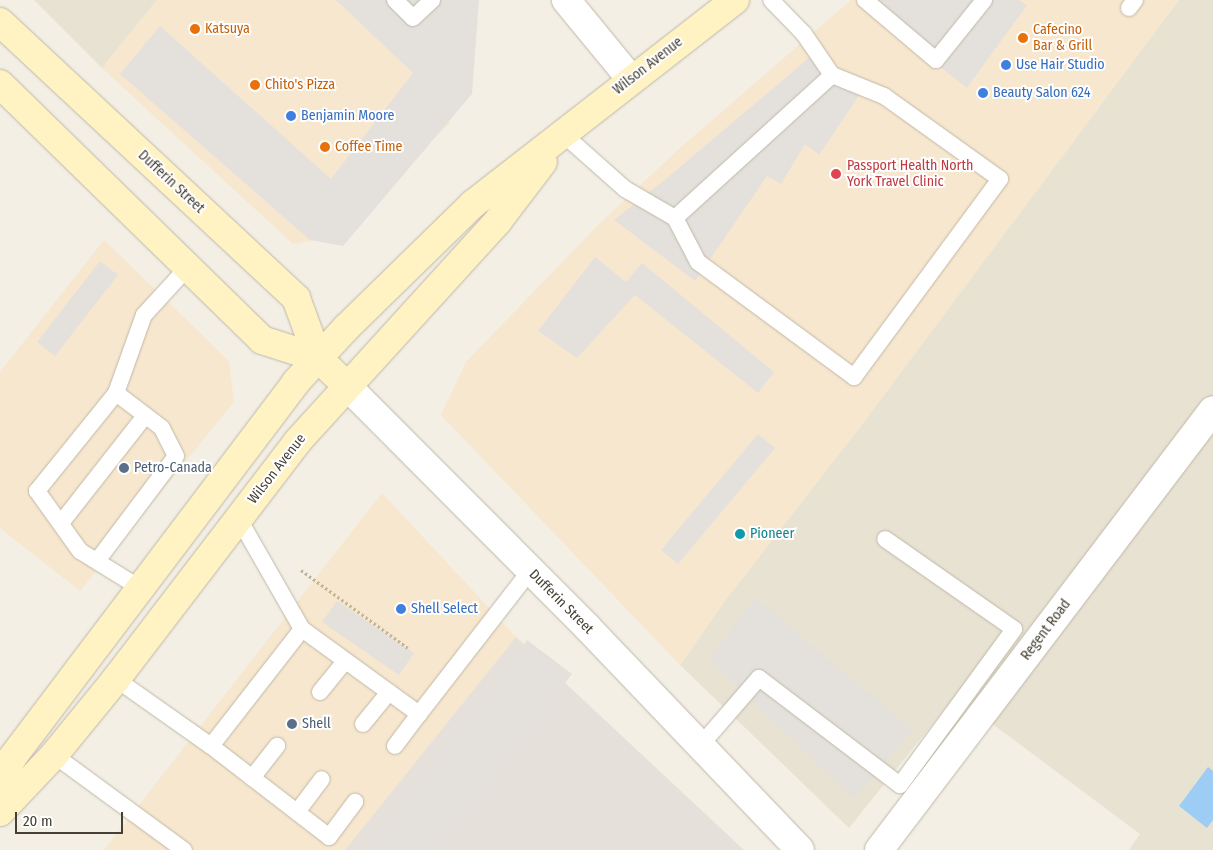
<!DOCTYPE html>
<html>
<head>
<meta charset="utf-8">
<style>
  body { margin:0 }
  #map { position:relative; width:1213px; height:850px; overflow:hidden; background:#f3efe5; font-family:"Fira Sans Condensed",sans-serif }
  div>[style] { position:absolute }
  .residential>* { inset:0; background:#e8e2d2 }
  .commercial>* { inset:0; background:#f7e7ce }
  .industrial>* { inset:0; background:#e5e0da }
  .parking>* { inset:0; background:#e4e1dd }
  .water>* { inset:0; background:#9dcdf4 }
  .path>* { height:3px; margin-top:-1.5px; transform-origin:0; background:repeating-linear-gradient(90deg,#c2b497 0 2.5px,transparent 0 5px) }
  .roads { filter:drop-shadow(0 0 1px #bfb8a7) drop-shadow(0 0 1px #bfb8a7) }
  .lane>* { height:16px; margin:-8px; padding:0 8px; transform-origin:8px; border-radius:8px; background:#fff }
  .street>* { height:28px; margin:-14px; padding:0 14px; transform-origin:14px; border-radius:14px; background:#fff }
  .secondary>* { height:28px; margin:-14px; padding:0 14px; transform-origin:14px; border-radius:14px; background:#fff2c3 }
  .dots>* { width:14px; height:14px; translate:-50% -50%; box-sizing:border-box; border:2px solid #fff; border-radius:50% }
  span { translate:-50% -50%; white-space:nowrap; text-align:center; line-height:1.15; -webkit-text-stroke:4px #fff; paint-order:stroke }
  .food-label { font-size:14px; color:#c56008 }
  .left { translate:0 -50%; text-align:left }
  .shop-label { font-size:14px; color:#366cbe }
  .street-label { font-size:14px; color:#464034 }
  .health-label { font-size:14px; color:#be3a42 }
  .service-label { font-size:14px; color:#4e5e75 }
  .culture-label { font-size:14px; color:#0d838f }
  .scale { position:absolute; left:15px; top:812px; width:108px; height:22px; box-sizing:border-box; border:2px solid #464034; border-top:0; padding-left:6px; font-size:15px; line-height:18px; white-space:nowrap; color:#464034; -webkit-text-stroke:4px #fff; paint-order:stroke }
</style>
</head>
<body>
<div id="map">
  <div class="residential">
    <div style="clip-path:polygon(34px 0,157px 0,102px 68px)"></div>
    <div style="clip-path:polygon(1179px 0,1213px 0,1213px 850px,1129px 850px,1140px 834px,955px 696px,849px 828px,680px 665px,727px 598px,860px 427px)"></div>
  </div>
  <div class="commercial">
    <div style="clip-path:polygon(157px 0,411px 0,429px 67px,450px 123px,328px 238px,293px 244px,102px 68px)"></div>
    <div style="clip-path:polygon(851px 0,1179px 0,860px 427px,727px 598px,680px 665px,441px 415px,466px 362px,598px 225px,681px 147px)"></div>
    <div style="clip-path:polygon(104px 240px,229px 361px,234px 402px,80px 591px,0 528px,0 372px)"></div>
    <div style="clip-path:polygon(382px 493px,516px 637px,345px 850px,104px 850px)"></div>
  </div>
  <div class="industrial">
    <div style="clip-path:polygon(516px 637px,744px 850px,345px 850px)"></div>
  </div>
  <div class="parking">
    <div style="clip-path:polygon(336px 0,479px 0,472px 94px,343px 246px,310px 240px,120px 74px,160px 26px,331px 179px,413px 73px)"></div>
    <div style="clip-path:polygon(867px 0,1019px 0,1027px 5px,967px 88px,861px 5px)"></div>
    <div style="clip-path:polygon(816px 52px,864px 88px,819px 155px,805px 144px,781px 184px,767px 176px,695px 281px,614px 220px,667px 178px)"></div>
    <div style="clip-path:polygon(595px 257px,626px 282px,642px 263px,774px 372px,758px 393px,635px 295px,577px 358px,538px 331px)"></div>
    <div style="clip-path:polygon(100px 261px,118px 275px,55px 356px,37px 342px)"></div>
    <div style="clip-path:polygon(758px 434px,775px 448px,678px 564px,661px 550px)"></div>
    <div style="clip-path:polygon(755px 597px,913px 730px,854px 799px,709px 660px)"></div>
    <div style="clip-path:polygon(337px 601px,414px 653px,399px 675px,322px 622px)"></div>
    <div style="clip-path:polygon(527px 640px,572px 674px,437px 850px,366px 850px)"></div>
  </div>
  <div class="water">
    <div style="clip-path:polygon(1208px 767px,1213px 771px,1213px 820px,1207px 828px,1179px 806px)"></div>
  </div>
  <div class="path">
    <div style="left:301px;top:570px;width:132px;rotate:36.1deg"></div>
  </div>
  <div class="roads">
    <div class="lane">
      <div style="left:395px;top:0;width:25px;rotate:45deg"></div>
      <div style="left:413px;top:18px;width:26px;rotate:-43deg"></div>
      <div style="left:865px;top:0;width:93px;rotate:40.2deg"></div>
      <div style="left:936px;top:60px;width:77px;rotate:-51.3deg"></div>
      <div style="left:1129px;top:8px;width:10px;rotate:-53deg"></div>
      <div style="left:563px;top:134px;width:83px;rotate:41.6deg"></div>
      <div style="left:625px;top:189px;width:58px;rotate:30.1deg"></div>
      <div style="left:675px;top:218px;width:212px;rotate:-42.3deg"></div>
      <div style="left:832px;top:75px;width:50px;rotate:-124.3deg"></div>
      <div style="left:804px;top:34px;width:47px;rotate:-134.1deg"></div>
      <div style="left:675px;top:218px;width:50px;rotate:62.4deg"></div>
      <div style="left:698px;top:262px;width:194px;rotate:36.4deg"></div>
      <div style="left:854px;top:377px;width:246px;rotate:-53.6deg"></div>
      <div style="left:1000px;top:179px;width:143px;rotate:-144.4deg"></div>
      <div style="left:884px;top:96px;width:56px;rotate:-158deg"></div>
      <div style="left:61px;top:523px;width:136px;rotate:-51.9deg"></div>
      <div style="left:97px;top:561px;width:131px;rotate:-53deg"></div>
      <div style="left:176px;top:456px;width:31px;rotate:-117deg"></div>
      <div style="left:162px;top:428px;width:58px;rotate:-142.7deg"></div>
      <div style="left:140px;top:588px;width:70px;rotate:-148.3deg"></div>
      <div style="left:80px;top:551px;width:74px;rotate:-125.6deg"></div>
      <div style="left:37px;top:491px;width:126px;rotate:-51.1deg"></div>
      <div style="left:116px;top:393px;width:83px;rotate:-70.3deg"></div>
      <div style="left:144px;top:315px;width:64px;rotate:-47.5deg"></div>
      <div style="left:302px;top:629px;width:145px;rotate:36deg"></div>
      <div style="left:419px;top:714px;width:40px;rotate:127deg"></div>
      <div style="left:116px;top:679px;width:116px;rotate:35.2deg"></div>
      <div style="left:211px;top:746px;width:148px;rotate:-52.1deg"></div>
      <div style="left:302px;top:629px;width:127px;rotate:-119.8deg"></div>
      <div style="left:320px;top:692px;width:40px;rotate:-51deg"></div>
      <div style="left:419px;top:714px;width:181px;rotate:-52.2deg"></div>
      <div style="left:363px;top:724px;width:41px;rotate:-50.9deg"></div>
      <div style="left:211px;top:746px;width:149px;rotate:37.6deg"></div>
      <div style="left:329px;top:837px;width:44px;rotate:-53.4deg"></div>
      <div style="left:700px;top:746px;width:90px;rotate:-49.1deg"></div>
      <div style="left:759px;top:678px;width:177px;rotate:37.2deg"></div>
      <div style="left:900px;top:785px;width:193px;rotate:-53.8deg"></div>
      <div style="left:1014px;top:629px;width:157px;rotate:-145.1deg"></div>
      <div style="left:54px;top:755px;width:161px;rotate:36.2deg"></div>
      <div style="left:252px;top:778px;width:41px;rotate:-52deg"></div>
      <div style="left:297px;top:812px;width:41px;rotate:-52.9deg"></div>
    </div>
    <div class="street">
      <div style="left:566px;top:0;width:102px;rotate:50.6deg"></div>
      <div style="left:347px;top:386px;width:340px;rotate:45.1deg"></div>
      <div style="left:587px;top:627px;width:308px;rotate:46.3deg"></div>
      <div style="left:879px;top:850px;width:552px;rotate:-52.8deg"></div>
    </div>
    <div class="secondary">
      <div style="left:0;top:22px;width:405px;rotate:43deg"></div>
      <div style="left:296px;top:298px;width:64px;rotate:69.9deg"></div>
      <div style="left:318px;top:358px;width:40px;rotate:44deg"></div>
      <div style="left:0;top:84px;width:366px;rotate:44.3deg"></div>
      <div style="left:262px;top:340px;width:59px;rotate:17.8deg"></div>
      <div style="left:0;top:779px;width:24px;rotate:-60deg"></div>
      <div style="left:12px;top:758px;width:471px;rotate:-52.9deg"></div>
      <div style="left:296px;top:382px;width:74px;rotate:-47.2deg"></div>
      <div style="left:346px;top:328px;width:177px;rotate:-44.3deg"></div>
      <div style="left:473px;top:204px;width:332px;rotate:-37.9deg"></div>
      <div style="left:0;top:812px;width:79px;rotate:-46.5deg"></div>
      <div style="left:54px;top:755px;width:98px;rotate:-50.8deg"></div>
      <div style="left:116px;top:679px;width:298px;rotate:-52.6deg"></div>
      <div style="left:297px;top:442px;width:299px;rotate:-47.7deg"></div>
      <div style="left:498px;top:221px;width:74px;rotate:-52.7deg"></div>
    </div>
  </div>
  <div class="dots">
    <div style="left:195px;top:29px;background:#e8710a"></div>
    <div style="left:1023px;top:38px;background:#e8710a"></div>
    <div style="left:1006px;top:65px;background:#3f7fe0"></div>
    <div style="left:255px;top:85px;background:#e8710a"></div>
    <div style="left:983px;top:93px;background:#3f7fe0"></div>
    <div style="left:291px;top:116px;background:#3f7fe0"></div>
    <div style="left:325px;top:147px;background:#e8710a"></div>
    <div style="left:836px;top:174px;background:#e0444e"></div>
    <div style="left:124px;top:468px;background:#5c6f8a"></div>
    <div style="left:740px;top:534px;background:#0f9aa8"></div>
    <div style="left:401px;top:609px;background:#3f7fe0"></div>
    <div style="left:292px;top:724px;background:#5c6f8a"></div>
  </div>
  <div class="food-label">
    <span class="left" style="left:205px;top:29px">Katsuya</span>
    <span class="left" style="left:1033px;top:38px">Cafecino<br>Bar &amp; Grill</span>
    <span class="left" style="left:265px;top:85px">Chito's Pizza</span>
    <span class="left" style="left:335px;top:147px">Coffee Time</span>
  </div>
  <div class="shop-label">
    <span class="left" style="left:1016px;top:65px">Use Hair Studio</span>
    <span class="left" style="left:993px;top:93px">Beauty Salon 624</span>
    <span class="left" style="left:301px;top:116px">Benjamin Moore</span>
    <span class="left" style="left:411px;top:609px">Shell Select</span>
  </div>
  <div class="street-label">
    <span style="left:648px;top:66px;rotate:-38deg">Wilson Avenue</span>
    <span style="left:171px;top:182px;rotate:43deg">Dufferin Street</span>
    <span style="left:277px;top:469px;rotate:-52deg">Wilson Avenue</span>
    <span style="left:561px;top:602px;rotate:45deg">Dufferin Street</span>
    <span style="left:1046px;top:630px;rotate:-53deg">Regent Road</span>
  </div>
  <div class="health-label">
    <span class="left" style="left:847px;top:174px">Passport Health North<br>York Travel Clinic</span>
  </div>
  <div class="service-label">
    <span class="left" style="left:134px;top:468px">Petro-Canada</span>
    <span class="left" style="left:302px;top:724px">Shell</span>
  </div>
  <div class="culture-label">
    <span class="left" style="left:750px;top:534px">Pioneer</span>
  </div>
  <div class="scale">20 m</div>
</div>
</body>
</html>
